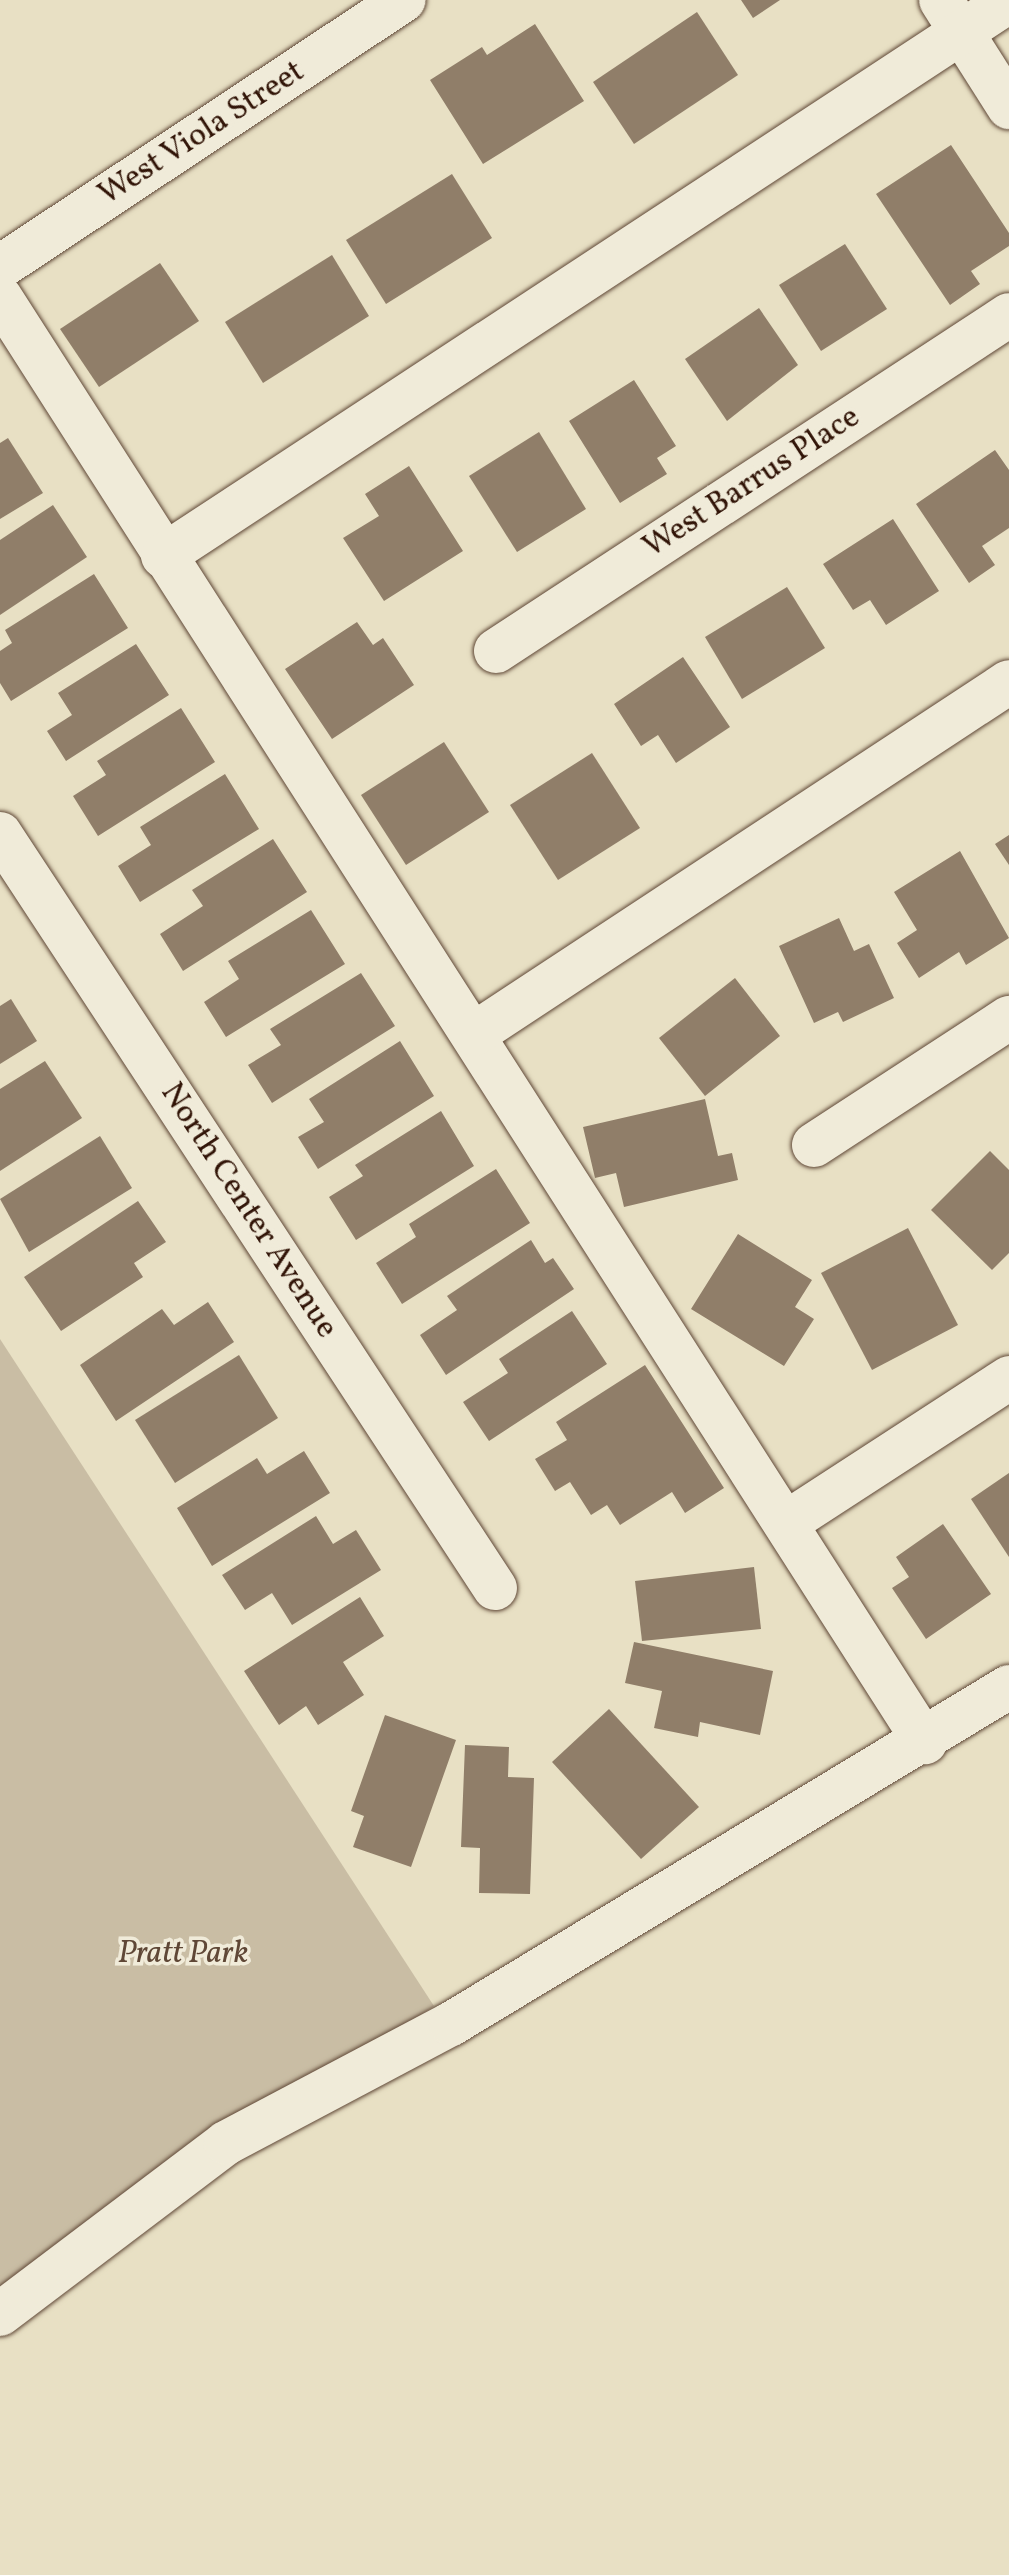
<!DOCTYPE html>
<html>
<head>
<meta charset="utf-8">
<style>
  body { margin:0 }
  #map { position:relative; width:1009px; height:2575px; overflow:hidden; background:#e8e0c4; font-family:Vollkorn,serif }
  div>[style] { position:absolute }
  .green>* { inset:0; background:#c9bda4 }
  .building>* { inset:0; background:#907e69 }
  .roads { filter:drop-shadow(0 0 2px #5f4736) drop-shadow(0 0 2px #5f4736) }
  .minor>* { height:44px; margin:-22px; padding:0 22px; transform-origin:22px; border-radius:22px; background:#f0ebd9 }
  span { translate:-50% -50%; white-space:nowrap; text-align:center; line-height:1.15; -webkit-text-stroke:7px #f0ebd9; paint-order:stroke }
  .street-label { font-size:32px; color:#311407 }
  .park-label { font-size:32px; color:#5f4736; font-style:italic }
</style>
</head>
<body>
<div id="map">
  <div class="green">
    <div style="clip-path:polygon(0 1339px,434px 2006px,0 2294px)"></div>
  </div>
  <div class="building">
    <div style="clip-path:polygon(741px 0,780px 0,753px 18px)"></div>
    <div style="clip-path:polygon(697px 12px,738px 75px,634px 144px,593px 82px)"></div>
    <div style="clip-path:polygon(535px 24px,584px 101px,483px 164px,430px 80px,482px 47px,487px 55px)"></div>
    <div style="clip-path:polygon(951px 145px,1009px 233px,1009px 246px,971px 271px,980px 284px,950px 305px,876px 194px)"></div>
    <div style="clip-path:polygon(452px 174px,492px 238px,386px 304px,346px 240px)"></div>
    <div style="clip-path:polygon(845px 244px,887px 309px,821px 351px,779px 285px)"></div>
    <div style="clip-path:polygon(332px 255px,369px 316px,263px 383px,225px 322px)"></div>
    <div style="clip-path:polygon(160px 263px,199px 321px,99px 387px,60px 329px)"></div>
    <div style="clip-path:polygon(759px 308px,798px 365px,727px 421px,685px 359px)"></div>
    <div style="clip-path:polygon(634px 380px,676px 446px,657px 458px,667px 474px,620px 503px,569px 421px)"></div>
    <div style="clip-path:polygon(539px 432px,586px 509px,517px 552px,469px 476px)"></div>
    <div style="clip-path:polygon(8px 438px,43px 493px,0 519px,0 443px)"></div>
    <div style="clip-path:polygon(995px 450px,1009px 470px,1009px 528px,982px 546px,995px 565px,969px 583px,916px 504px)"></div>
    <div style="clip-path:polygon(409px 466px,463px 551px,384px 601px,343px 538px,379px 516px,365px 494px)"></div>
    <div style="clip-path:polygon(53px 505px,87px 557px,0 615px,0 540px)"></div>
    <div style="clip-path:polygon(893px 519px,939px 591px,886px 625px,870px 600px,853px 610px,823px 564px)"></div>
    <div style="clip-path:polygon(94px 574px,128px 628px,11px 701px,0 683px,0 651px,12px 643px,5px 630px)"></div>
    <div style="clip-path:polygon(787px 587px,825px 648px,742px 699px,705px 637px)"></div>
    <div style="clip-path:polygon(357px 622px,373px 645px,383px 638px,414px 685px,332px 739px,285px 669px)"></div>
    <div style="clip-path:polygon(136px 644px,169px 695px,66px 761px,47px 731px,72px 715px,58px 693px)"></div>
    <div style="clip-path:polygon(683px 657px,730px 727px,676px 763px,658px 735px,641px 746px,614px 704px)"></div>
    <div style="clip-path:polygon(181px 708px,215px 762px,98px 836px,73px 796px,106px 775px,97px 761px)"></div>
    <div style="clip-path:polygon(444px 742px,489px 812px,406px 865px,361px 795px)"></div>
    <div style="clip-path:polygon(592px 753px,640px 828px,558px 880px,510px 805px)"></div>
    <div style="clip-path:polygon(225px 774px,259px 829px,140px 902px,118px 866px,151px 845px,140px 827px)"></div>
    <div style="clip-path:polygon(1009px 835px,1009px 865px,995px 844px)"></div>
    <div style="clip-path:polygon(273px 839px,307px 892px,183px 971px,160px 934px,203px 906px,192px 890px)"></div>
    <div style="clip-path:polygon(960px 851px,1009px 938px,966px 965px,959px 952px,919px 978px,897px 943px,917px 930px,894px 892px)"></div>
    <div style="clip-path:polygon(311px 910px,345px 964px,226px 1037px,204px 1002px,239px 979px,228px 961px)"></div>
    <div style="clip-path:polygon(839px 918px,854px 951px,869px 944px,894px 998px,843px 1022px,838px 1012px,814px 1023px,779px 946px)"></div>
    <div style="clip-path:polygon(361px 973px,395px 1026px,272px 1103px,248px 1065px,281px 1045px,270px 1029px)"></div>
    <div style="clip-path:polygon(735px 978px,780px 1036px,705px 1096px,659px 1038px)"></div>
    <div style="clip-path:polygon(11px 999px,37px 1041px,0 1064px,0 1006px)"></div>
    <div style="clip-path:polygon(400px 1041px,434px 1096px,318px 1169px,298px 1137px,324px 1122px,309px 1099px)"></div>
    <div style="clip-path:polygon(45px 1061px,82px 1118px,0 1171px,0 1089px)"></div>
    <div style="clip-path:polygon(705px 1099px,718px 1156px,732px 1153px,738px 1180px,624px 1207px,616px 1173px,595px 1178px,583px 1127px)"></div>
    <div style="clip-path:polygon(441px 1111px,474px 1166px,356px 1240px,329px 1197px,363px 1176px,355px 1165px)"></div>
    <div style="clip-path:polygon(100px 1136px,132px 1188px,29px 1252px,0 1199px)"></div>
    <div style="clip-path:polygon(990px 1151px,1009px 1170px,1009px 1253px,992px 1270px,931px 1210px)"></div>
    <div style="clip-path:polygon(496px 1169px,530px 1223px,402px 1304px,376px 1263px,416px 1237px,409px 1224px)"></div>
    <div style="clip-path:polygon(138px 1201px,166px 1242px,134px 1263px,143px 1277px,61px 1331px,24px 1277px)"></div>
    <div style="clip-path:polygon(908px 1228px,958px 1325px,872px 1370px,821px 1273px)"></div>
    <div style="clip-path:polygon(738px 1234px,812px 1280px,795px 1307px,814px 1319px,784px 1366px,691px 1309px)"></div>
    <div style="clip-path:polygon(531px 1240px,545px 1263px,553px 1258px,574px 1289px,446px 1375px,420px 1335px,457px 1310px,447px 1296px)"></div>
    <div style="clip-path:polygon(208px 1302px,234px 1342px,116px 1421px,80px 1365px,162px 1309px,174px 1325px)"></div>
    <div style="clip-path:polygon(572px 1311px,607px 1364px,489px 1441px,463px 1402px,508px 1373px,499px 1359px)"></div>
    <div style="clip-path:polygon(239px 1355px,278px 1418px,175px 1483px,135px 1420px)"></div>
    <div style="clip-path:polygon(645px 1365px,724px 1488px,685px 1513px,672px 1492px,620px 1525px,607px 1505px,591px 1515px,570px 1482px,555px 1491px,535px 1459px,567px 1440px,556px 1422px)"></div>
    <div style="clip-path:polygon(304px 1451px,330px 1493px,212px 1566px,177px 1508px,257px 1458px,267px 1474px)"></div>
    <div style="clip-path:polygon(1009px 1473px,1009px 1557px,971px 1499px)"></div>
    <div style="clip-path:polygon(316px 1516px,333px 1544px,356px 1530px,381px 1570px,292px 1625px,272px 1593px,245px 1610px,222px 1575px)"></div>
    <div style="clip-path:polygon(943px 1524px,991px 1594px,926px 1639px,892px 1588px,909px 1577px,896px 1557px)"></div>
    <div style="clip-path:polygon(754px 1567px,761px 1629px,642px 1641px,635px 1581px)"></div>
    <div style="clip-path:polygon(360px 1597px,384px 1636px,343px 1662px,364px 1695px,318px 1725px,306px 1706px,279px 1725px,244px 1671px)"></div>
    <div style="clip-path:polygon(634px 1642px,773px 1671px,760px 1735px,700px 1722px,698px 1737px,654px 1728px,662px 1691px,625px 1683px)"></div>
    <div style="clip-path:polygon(609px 1709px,699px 1807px,641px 1859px,552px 1762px)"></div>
    <div style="clip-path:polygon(385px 1715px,456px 1740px,411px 1867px,353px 1847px,364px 1816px,351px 1811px)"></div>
    <div style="clip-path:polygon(465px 1745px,509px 1747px,508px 1777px,534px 1778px,530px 1894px,479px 1893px,480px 1848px,461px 1847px)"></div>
  </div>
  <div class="roads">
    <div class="minor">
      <div style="left:941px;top:0;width:127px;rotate:57.6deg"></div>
      <div style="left:0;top:267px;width:484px;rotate:-33.5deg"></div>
      <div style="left:0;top:297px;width:1716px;rotate:57.38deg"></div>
      <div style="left:163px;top:556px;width:1012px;rotate:-33.27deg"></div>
      <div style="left:496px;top:651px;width:613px;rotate:-33.22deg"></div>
      <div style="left:0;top:834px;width:902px;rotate:56.72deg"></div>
      <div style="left:474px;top:1034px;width:640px;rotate:-33.34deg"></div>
      <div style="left:814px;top:1145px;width:233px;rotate:-33.1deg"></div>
      <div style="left:786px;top:1523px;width:266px;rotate:-33deg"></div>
      <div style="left:0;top:2314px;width:283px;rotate:-37.1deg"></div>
      <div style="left:226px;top:2143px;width:255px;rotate:-27.9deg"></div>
      <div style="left:451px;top:2024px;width:652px;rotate:-31.13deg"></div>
    </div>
  </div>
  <div class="street-label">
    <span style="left:202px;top:134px;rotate:-33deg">West Viola Street</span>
    <span style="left:752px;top:483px;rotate:-33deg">West Barrus Place</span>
    <span style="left:248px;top:1211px;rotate:57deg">North Center Avenue</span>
  </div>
  <div class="park-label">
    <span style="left:183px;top:1954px">Pratt Park</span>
  </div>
</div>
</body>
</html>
